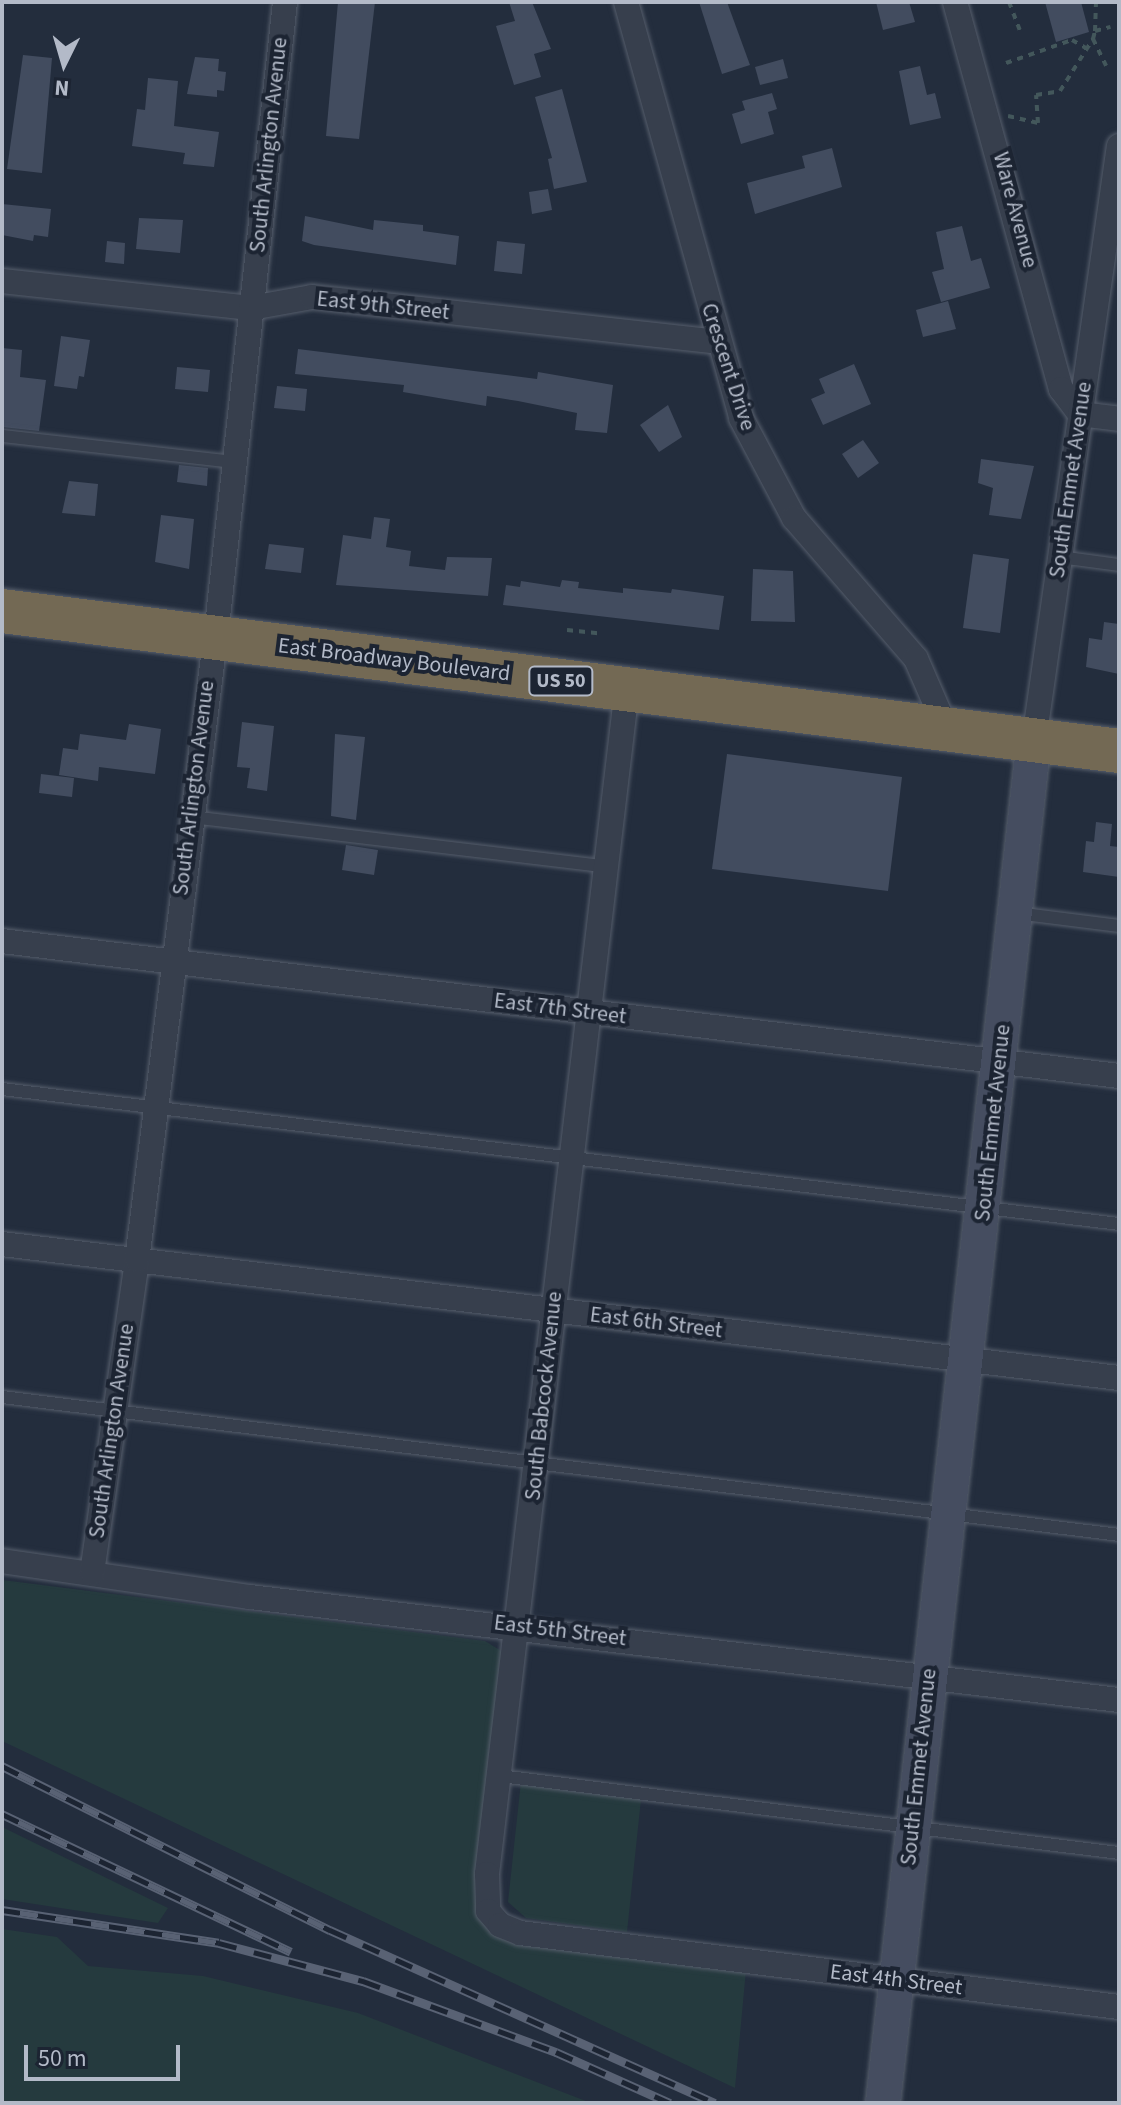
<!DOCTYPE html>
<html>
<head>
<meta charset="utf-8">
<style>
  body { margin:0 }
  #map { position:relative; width:1121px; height:2105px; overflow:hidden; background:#232d3d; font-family:"Source Sans 3",sans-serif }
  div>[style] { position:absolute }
  .green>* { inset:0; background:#253a3e }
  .building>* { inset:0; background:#424c5f }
  .path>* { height:4px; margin-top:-2px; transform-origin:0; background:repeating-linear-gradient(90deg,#43575b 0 6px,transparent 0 12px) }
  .roads { filter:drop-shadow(0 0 2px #555d6b) drop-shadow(0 0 2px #555d6b) }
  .lane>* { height:12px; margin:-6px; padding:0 6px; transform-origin:6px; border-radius:6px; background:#373f4d }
  .street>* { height:24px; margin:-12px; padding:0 12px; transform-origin:12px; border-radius:12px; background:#373f4d }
  .secondary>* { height:34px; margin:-17px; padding:0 17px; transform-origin:17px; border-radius:17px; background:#454d60 }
  .highway>* { height:44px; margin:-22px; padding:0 22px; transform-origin:22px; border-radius:22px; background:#736954 }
  .rail>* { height:9px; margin-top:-4.5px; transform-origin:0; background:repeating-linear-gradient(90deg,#1c2432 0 18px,#596274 0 36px); box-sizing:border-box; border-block:2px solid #596274 }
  span { translate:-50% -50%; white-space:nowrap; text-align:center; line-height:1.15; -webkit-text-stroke:8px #1c2432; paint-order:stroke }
  .shield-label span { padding:2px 6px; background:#1c2432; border:2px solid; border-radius:6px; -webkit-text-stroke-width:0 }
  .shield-label { font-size:20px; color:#b3bac8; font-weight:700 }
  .street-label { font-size:22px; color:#b3bac8 }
  .frame { position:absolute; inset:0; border:4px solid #b3bac8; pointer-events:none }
  .north { position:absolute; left:24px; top:24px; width:80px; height:80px; -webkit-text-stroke:6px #1c2432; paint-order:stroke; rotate:185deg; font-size:22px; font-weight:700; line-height:32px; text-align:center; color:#b3bac8 }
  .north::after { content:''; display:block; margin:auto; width:28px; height:36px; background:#b3bac8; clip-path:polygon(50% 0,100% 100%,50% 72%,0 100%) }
  .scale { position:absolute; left:24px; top:2045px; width:156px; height:36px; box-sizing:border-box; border:4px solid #b3bac8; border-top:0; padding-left:10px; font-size:24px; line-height:28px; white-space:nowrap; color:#b3bac8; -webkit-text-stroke:6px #1c2432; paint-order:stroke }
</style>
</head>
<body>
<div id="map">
  <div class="green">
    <div style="clip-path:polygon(2px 1580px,485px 1641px,503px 1652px,488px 1925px,746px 1970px,735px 2088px,2px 1741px)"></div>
    <div style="clip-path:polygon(522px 1772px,642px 1790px,627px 1932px,526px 1918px,508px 1902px)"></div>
    <div style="clip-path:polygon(2px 1827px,168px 1908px,158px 1923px,2px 1899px)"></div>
    <div style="clip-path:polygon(2px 1929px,57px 1937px,88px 1966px,203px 1976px,358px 2013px,591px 2103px,2px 2103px)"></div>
  </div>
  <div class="building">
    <div style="clip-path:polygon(338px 2px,375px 2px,359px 139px,326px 136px)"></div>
    <div style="clip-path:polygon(509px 2px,532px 2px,551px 49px,534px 54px,541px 77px,514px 85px,496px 26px,515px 21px)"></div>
    <div style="clip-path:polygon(699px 2px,727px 2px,750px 65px,722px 74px)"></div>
    <div style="clip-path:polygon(876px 2px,909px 2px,915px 22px,883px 30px)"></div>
    <div style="clip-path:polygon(1045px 2px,1081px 2px,1089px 32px,1056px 42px)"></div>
    <div style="clip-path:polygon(23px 55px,52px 58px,42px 173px,7px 169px)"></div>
    <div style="clip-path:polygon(195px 57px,219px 59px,218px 71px,226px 72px,224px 91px,217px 90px,217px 97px,187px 94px)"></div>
    <div style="clip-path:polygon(783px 59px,788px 78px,760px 85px,755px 67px)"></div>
    <div style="clip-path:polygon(920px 66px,927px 95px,935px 93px,941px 118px,910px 125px,899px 71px)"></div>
    <div style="clip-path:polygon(148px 78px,178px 81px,174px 126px,219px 132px,214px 167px,183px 164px,185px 153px,132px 146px,137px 109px,145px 110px)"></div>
    <div style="clip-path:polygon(562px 89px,587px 182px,554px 189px,548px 159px,552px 158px,535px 97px)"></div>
    <div style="clip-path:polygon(772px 93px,777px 109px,768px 112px,774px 134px,741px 144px,732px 114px,745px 110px,742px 101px)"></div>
    <div style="clip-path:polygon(832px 148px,842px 187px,755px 214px,747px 183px,805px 168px,802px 156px)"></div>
    <div style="clip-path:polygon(548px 189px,552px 210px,532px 214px,529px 192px)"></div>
    <div style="clip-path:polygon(2px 204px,51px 209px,48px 237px,34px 235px,33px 241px,2px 235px)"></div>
    <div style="clip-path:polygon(305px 216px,373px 230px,374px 220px,423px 225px,423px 231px,459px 236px,456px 265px,314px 245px,302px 241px)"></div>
    <div style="clip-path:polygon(139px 218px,183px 220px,180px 253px,136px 249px)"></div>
    <div style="clip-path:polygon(962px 226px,971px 261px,981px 258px,990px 288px,941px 302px,932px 272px,944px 269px,936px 232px)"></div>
    <div style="clip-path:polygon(107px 241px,125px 243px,124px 264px,105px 262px)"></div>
    <div style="clip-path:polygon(497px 241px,525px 244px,522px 274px,494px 271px)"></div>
    <div style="clip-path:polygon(948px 301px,956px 329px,923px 337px,916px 310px)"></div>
    <div style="clip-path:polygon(61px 336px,90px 340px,84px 377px,79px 376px,77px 389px,54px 386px)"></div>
    <div style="clip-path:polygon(2px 348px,22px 350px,20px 377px,46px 380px,39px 431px,2px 427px)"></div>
    <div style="clip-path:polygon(298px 349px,537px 379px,538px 372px,613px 385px,607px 433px,575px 430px,577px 413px,518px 401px,487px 396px,486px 406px,403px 392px,404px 385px,295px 374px)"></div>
    <div style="clip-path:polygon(854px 364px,871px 404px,823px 425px,811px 399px,825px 393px,819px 379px)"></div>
    <div style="clip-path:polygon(177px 367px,210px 370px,208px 392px,175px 389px)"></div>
    <div style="clip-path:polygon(277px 386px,307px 389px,305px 411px,274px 408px)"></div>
    <div style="clip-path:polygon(668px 405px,682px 437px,659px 452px,640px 425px)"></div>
    <div style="clip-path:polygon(863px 440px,879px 463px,858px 478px,842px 454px)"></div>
    <div style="clip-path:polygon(981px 459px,1034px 466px,1021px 519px,989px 515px,993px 488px,978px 483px)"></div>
    <div style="clip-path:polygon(179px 465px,208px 468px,207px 486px,177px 482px)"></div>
    <div style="clip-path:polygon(69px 481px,98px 484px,95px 516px,62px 513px)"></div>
    <div style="clip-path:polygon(161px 515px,194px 519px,189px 569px,155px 562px)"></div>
    <div style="clip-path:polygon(374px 517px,390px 519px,386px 547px,411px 551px,409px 566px,445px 570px,447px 557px,492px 558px,488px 596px,336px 585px,343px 535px,371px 539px)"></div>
    <div style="clip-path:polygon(269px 544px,304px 548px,301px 573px,265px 569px)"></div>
    <div style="clip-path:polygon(973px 554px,1009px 559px,1000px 633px,963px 628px)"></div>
    <div style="clip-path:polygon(753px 569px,793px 571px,795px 622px,751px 621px)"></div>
    <div style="clip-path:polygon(562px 580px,579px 582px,578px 588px,623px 593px,623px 588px,671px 593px,672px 589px,724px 596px,719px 630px,503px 605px,506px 585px,520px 587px,521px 581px,560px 587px)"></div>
    <div style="clip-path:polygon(1104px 622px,1119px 624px,1119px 674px,1086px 667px,1089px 638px,1102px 640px)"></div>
    <div style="clip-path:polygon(242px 722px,274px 726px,267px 791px,247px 788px,250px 768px,237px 767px)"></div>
    <div style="clip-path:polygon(129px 724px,161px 729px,155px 774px,99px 767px,98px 781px,59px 775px,63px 748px,78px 750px,80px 734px,126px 740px)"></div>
    <div style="clip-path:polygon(335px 734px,365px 737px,356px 820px,331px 816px)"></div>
    <div style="clip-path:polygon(727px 754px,902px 777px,888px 891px,712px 869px)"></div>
    <div style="clip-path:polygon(41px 774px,74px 778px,72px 797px,39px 793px)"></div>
    <div style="clip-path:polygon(1096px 822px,1112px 824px,1110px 846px,1119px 847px,1119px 877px,1083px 872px,1086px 841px,1094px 842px)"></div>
    <div style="clip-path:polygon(346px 845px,378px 850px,374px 875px,342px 870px)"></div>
  </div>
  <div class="path">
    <div style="left:1009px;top:2px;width:30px;rotate:69deg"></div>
    <div style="left:1095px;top:31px;width:29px;rotate:-88deg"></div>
    <div style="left:1093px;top:39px;width:8px;rotate:-76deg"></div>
    <div style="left:1095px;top:31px;width:16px;rotate:-15deg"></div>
    <div style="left:1006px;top:63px;width:70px;rotate:-19.2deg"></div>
    <div style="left:1072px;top:40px;width:16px;rotate:30deg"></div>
    <div style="left:1008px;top:116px;width:31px;rotate:13deg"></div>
    <div style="left:1038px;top:123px;width:28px;rotate:-94deg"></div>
    <div style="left:1036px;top:95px;width:24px;rotate:-9deg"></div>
    <div style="left:1060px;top:91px;width:62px;rotate:-57.6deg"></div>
    <div style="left:1093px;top:39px;width:30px;rotate:64deg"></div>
    <div style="left:567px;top:630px;width:36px;rotate:6deg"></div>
  </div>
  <div class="roads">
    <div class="lane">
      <div style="left:2px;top:436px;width:234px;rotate:6.4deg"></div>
      <div style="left:1060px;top:557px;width:60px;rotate:7.7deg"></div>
      <div style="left:191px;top:817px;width:416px;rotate:6.8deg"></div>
      <div style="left:1016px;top:913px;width:104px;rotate:7.2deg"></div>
      <div style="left:2px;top:1089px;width:1125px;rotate:6.89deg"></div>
      <div style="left:2px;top:1397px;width:1125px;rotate:7.04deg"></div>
      <div style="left:500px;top:1776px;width:624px;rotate:7.09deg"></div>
    </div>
    <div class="street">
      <div style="left:626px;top:2px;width:432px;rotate:74.5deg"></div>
      <div style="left:741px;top:418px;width:113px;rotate:62.1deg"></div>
      <div style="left:794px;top:518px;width:186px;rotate:49.1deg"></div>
      <div style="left:916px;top:659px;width:75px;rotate:66.5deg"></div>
      <div style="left:955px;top:2px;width:401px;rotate:74.7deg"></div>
      <div style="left:1061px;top:389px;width:31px;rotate:53deg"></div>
      <div style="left:1080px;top:414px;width:39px;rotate:7deg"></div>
      <div style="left:2px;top:281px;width:250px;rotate:6.2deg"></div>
      <div style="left:251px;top:308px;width:62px;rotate:-10.2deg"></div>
      <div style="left:312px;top:297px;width:408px;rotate:6.3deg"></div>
      <div style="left:627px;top:689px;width:1193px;rotate:96.74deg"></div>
      <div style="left:487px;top:1874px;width:37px;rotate:88deg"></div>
      <div style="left:488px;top:1911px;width:18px;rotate:49deg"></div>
      <div style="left:500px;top:1925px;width:22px;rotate:22deg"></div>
      <div style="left:520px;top:1933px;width:604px;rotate:7.04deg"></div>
      <div style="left:1034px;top:740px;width:600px;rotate:-81.86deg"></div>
      <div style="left:2px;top:941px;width:1125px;rotate:6.89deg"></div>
      <div style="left:2px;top:1244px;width:1125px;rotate:6.84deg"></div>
      <div style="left:2px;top:1561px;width:251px;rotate:8.3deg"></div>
      <div style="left:250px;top:1597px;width:875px;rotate:6.76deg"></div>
      <div style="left:92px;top:1573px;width:316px;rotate:-81.8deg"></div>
      <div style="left:137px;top:1260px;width:648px;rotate:-82.82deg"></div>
      <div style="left:218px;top:617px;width:619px;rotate:-83.78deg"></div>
    </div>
    <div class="secondary">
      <div style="left:883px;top:2103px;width:1371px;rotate:-83.68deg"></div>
    </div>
    <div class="highway">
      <div style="left:2px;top:611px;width:1126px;rotate:7.14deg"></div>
    </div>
  </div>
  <div class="rail">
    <div style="left:2px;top:1766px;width:367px;rotate:26.6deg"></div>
    <div style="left:330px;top:1930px;width:422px;rotate:24.2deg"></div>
    <div style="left:2px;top:1814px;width:320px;rotate:25.5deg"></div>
    <div style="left:2px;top:1910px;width:219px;rotate:8.6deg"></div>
    <div style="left:219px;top:1943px;width:149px;rotate:14.8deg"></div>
    <div style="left:363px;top:1981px;width:206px;rotate:20.2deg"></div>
    <div style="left:556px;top:2052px;width:125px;rotate:24.1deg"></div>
  </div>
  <div class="shield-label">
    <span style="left:561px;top:681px">US 50</span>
  </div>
  <div class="street-label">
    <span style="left:269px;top:145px;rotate:-84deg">South Arlington Avenue</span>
    <span style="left:1015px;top:210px;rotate:75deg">Ware Avenue</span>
    <span style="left:383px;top:306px;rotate:6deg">East 9th Street</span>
    <span style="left:728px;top:367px;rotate:72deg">Crescent Drive</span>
    <span style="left:1071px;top:480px;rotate:-82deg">South Emmet Avenue</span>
    <span style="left:394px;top:660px;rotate:7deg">East Broadway Boulevard</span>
    <span style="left:194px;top:788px;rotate:-83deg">South Arlington Avenue</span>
    <span style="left:560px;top:1009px;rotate:7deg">East 7th Street</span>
    <span style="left:993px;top:1123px;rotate:-84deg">South Emmet Avenue</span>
    <span style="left:656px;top:1323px;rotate:7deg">East 6th Street</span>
    <span style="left:544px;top:1396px;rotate:-84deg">South Babcock Avenue</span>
    <span style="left:112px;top:1431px;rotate:-82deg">South Arlington Avenue</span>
    <span style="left:560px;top:1631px;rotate:7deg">East 5th Street</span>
    <span style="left:919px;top:1767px;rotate:-84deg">South Emmet Avenue</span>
    <span style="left:896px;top:1980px;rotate:7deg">East 4th Street</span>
  </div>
  <div class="frame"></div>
  <div class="north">N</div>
  <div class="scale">50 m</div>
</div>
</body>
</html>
